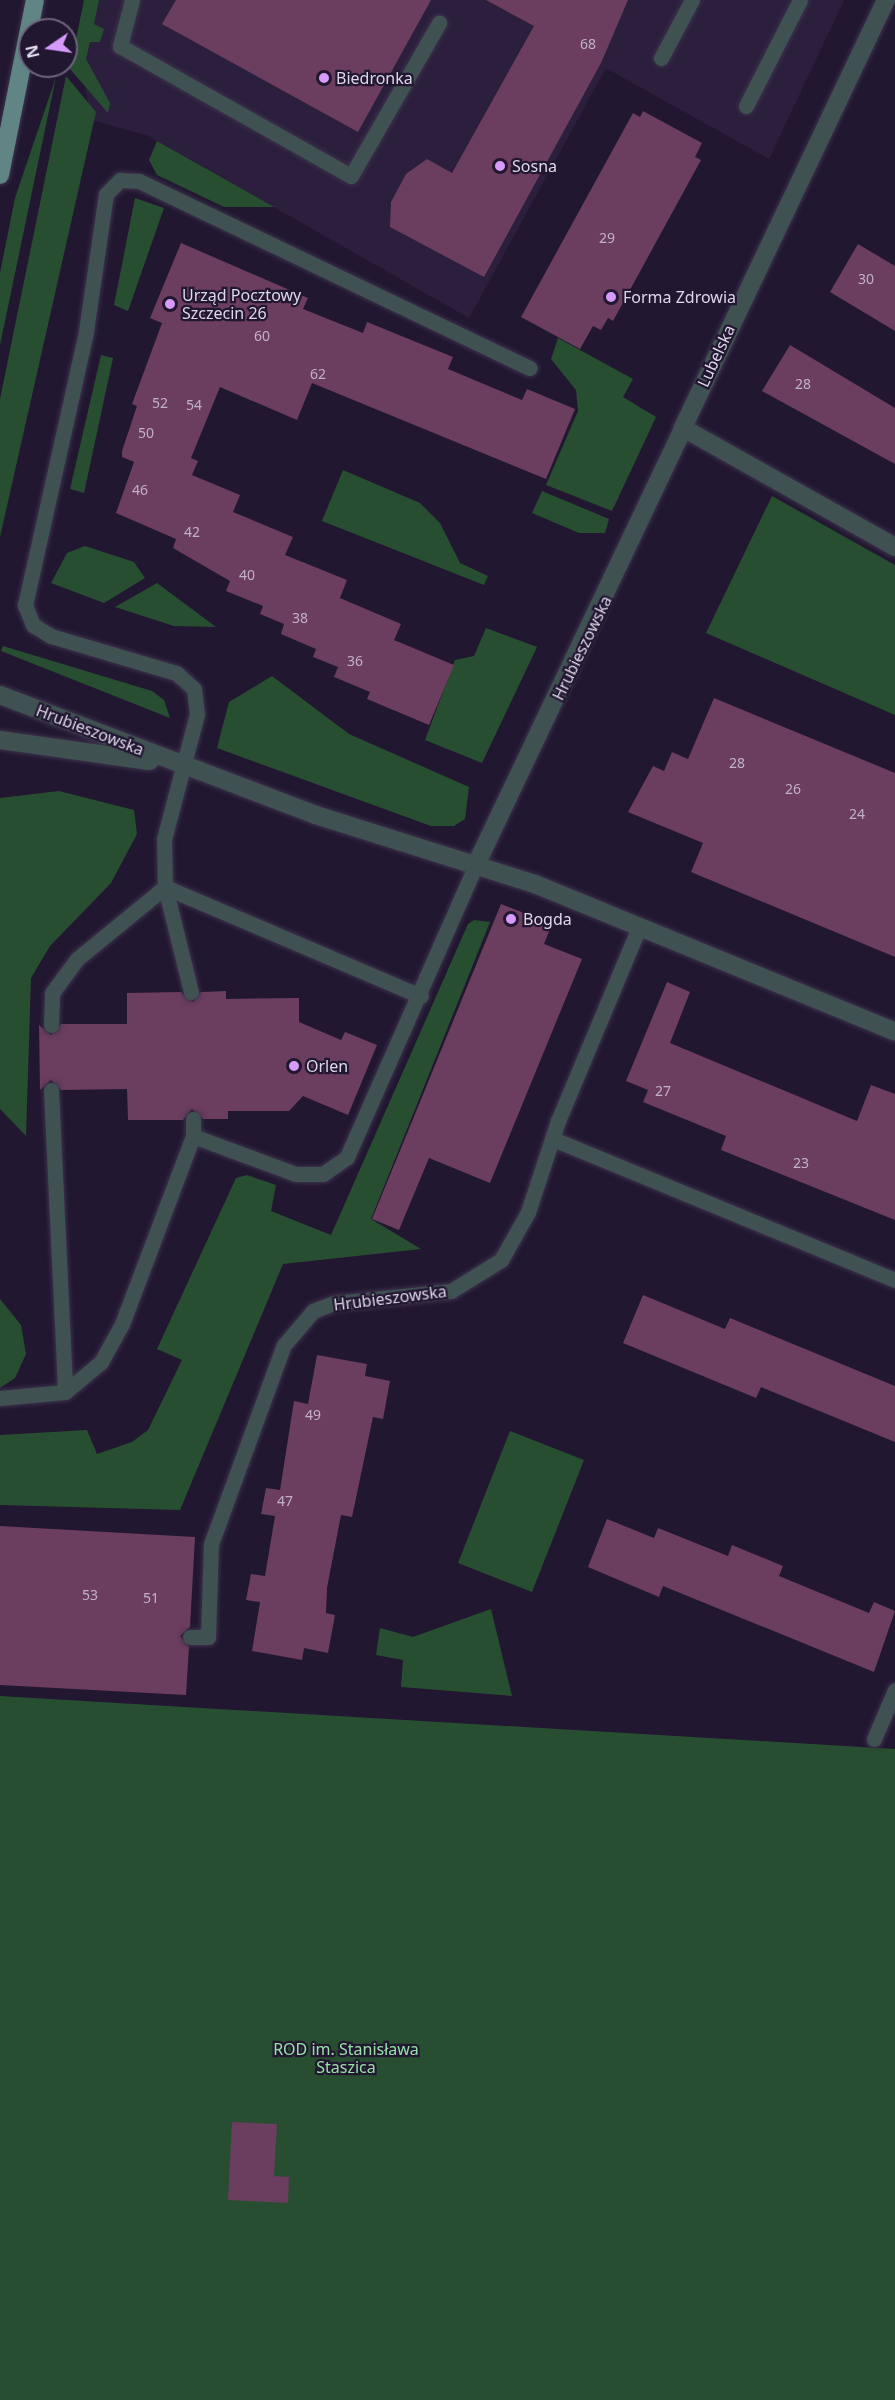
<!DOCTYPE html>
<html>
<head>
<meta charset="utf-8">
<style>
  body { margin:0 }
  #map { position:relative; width:895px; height:2400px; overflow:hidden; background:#221731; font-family:"Noto Sans",sans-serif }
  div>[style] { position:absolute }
  .built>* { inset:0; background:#2c1f3e }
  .green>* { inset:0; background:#284e31 }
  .building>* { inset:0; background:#6b3d5e }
  .roads { filter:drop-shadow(0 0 2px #3c324b) drop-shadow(0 0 2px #3c324b) }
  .lane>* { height:15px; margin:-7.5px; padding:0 7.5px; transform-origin:7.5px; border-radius:7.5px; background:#405151 }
  .street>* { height:18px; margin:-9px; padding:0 9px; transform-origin:9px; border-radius:9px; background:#405151 }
  .primary>* { height:18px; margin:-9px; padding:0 9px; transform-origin:9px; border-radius:9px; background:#608584 }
  .dots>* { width:16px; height:16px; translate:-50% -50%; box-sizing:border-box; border:3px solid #221731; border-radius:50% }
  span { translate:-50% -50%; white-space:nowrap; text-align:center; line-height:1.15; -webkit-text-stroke:4.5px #221731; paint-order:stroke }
  .number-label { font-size:14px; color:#c1b1c7 }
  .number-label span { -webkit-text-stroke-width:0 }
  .poi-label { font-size:16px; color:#ded8ea }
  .left { translate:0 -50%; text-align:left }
  .street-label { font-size:16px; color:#ded8ea }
  .park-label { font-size:16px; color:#96e0a6 }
  .north { position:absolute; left:18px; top:18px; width:60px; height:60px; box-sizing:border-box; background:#221731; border:2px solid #6d647b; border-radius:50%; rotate:257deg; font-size:16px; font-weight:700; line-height:24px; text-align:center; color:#ded8ea }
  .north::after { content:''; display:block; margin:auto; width:21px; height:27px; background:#d69bfa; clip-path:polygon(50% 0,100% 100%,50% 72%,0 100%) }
</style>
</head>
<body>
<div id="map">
  <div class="built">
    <div style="clip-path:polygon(92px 0,844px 0,769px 159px,606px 68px,469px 318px,149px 136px,92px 120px,80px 63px)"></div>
  </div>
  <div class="green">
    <div style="clip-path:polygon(84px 0,99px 0,94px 24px,104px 29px,100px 42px,90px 42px,86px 59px,110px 103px,108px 113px,70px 69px)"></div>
    <div style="clip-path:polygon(66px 76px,96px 112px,0 537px,0 399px)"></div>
    <div style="clip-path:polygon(56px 77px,0 345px,0 273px,15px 198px)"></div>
    <div style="clip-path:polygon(157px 141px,274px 207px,224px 207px,157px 175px,149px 160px)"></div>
    <div style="clip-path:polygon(135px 198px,164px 208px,128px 311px,114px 305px)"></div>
    <div style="clip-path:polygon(558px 338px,633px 379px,623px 397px,656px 417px,612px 511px,546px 485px,578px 411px,576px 390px,551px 359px)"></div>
    <div style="clip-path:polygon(101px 355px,113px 358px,84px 493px,70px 489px)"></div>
    <div style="clip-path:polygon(343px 470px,420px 503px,440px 523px,460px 563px,488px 576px,484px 585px,322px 521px)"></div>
    <div style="clip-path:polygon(542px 491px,609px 519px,605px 533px,579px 533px,532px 513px)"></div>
    <div style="clip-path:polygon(772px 496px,895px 565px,895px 715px,706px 633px)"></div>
    <div style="clip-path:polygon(85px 546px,134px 562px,145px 578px,104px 603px,51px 583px,67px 553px)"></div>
    <div style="clip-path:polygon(157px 583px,216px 627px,174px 626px,115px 607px)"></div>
    <div style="clip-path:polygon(486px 628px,537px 647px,482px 763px,425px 740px,455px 660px,474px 656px)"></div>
    <div style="clip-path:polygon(3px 646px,152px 691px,164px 700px,170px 718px,1px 651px)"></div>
    <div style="clip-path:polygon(272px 676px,349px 734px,469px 787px,465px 819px,454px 826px,431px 826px,217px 748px,229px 702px)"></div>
    <div style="clip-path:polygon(59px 791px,134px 810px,137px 834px,111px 883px,50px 946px,31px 978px,26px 1136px,0 1109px,0 798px)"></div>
    <div style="clip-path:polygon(474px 920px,490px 922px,371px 1219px,421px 1249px,283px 1264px,180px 1510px,0 1505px,0 1435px,87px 1430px,97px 1454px,132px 1442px,148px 1430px,182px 1360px,157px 1349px,236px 1178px,247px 1175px,276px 1185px,271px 1211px,331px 1235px,468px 924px)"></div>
    <div style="clip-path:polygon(0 1299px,21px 1325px,26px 1354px,15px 1378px,0 1388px)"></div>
    <div style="clip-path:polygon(510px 1431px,584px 1460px,532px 1592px,458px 1563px)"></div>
    <div style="clip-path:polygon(491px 1609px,512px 1696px,401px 1687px,403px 1660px,376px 1655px,380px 1628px,413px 1637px)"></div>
    <div style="clip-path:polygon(0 1696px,895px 1749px,895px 2400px,0 2400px)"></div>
  </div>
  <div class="building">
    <div style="clip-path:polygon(176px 0,431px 0,358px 132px,162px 24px)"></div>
    <div style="clip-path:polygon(486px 0,628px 0,601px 63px,484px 277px,390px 227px,391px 202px,406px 174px,427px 159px,452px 173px,534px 26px)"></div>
    <div style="clip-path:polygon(643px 111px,702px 143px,695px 157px,701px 160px,613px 321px,608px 318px,601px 330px,593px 326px,580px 349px,521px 317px,633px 113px,640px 117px)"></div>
    <div style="clip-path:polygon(181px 243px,308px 298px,303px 309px,363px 333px,367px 322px,453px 357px,448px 369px,522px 400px,527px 389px,575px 409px,546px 479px,312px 383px,297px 420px,220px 387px,191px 458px,198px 461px,192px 475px,240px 495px,233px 512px,293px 537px,285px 555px,347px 580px,340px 598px,401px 624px,394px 640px,454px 665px,429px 725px,367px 699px,370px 692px,334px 677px,338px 667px,313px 657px,316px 649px,281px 634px,284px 624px,260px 614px,263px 606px,226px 591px,230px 581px,173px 548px,176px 539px,116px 513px,134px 462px,122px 457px,122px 451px,137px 406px,132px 404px,162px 323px,150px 318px)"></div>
    <div style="clip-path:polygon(858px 244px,895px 266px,895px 331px,830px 292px)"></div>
    <div style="clip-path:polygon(790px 345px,895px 408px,895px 464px,762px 391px)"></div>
    <div style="clip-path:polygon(714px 698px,895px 773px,895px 957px,691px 872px,703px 843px,628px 812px,653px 766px,664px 771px,672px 752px,688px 759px)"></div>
    <div style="clip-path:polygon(501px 904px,552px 924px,544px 944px,582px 959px,490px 1183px,429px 1158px,399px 1230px,372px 1219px)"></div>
    <div style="clip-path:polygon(667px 982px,690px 992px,670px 1043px,857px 1121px,871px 1085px,895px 1094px,895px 1220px,721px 1150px,726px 1136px,643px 1102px,648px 1090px,626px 1081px)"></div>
    <div style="clip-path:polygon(226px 991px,226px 999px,299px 998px,299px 1022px,341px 1040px,345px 1032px,377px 1045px,348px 1115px,303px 1096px,289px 1111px,228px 1111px,228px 1119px,203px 1119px,192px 1109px,183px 1120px,128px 1120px,127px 1089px,61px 1090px,51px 1080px,40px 1090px,39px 1025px,51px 1035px,61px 1024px,127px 1024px,127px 993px,181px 992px,193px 1002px,201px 992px)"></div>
    <div style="clip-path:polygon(643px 1295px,725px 1329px,730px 1318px,895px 1386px,895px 1442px,761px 1387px,756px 1398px,623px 1343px)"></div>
    <div style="clip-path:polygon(317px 1355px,367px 1364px,365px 1376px,390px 1381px,383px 1419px,373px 1417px,352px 1517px,341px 1515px,327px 1588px,326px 1613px,335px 1615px,328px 1653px,304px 1648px,302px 1660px,252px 1651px,260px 1602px,246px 1600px,251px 1574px,265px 1576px,275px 1516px,261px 1514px,266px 1488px,280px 1490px,294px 1401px,308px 1404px)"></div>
    <div style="clip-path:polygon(607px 1519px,654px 1538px,658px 1528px,728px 1556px,732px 1545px,783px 1566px,779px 1576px,869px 1613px,874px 1602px,895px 1611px,874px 1672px,663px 1586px,659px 1597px,588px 1567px)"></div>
    <div style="clip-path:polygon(0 1526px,195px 1537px,190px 1627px,180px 1636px,189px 1647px,186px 1695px,0 1685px)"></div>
    <div style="clip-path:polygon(232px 2122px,277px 2124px,274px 2176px,289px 2177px,288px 2203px,228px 2200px)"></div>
  </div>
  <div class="roads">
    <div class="lane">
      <div style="left:132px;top:0;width:48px;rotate:104.6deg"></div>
      <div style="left:120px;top:46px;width:265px;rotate:29.4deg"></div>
      <div style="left:351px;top:176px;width:177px;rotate:-60.1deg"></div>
      <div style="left:661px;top:58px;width:66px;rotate:-61.9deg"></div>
      <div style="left:746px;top:106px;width:119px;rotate:-63deg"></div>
      <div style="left:165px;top:887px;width:278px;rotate:23.1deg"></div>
      <div style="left:191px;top:992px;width:108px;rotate:-103.9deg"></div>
      <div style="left:165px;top:887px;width:48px;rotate:-91.2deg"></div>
      <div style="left:164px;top:839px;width:129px;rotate:-75.2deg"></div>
      <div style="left:197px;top:714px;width:25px;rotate:-97deg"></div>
      <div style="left:194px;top:689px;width:24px;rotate:-138deg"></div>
      <div style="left:176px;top:673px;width:130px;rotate:-163.5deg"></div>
      <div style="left:51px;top:636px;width:21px;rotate:-149deg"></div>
      <div style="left:33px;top:625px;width:22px;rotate:-112deg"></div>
      <div style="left:25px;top:605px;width:281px;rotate:-77.4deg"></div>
      <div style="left:86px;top:331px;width:138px;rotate:-81.7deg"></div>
      <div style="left:106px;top:194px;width:20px;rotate:-45deg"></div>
      <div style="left:120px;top:180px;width:19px;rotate:3deg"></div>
      <div style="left:139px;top:181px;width:433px;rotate:25.6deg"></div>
      <div style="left:51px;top:1025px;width:32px;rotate:-88deg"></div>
      <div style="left:52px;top:993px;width:42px;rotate:-53.7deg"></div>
      <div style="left:77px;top:959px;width:114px;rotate:-39.3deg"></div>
      <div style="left:51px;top:1090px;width:302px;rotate:87.3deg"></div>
      <div style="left:193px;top:1136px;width:110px;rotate:20.3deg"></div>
      <div style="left:296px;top:1174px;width:27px"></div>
      <div style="left:323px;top:1174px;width:29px;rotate:-35deg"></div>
      <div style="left:347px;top:1157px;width:317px;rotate:-66.2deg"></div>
      <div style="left:553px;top:1139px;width:370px;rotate:22.4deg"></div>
      <div style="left:0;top:1398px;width:65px;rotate:-5.3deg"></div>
      <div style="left:65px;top:1392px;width:47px;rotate:-39.8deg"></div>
      <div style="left:101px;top:1362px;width:43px;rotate:-61.1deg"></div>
      <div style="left:122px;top:1324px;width:201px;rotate:-69.3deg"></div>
      <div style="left:193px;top:1136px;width:17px;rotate:-90deg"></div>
      <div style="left:190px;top:1637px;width:18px"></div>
      <div style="left:208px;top:1637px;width:93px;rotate:-88.2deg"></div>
      <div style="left:211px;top:1544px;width:212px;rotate:-69.9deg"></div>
      <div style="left:284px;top:1345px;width:45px;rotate:-49.5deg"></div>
      <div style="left:313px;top:1311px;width:22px;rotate:-21deg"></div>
      <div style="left:334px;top:1303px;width:118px;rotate:-5.9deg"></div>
      <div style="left:451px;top:1291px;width:59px;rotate:-31.8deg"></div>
      <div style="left:501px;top:1260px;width:55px;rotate:-60.6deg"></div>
      <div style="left:528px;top:1212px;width:96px;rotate:-71.8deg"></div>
      <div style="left:558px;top:1121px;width:212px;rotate:-67.3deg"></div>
      <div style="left:874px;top:1739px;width:53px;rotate:-66.8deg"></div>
    </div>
    <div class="street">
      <div style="left:886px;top:0;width:474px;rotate:115.4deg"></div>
      <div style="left:683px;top:428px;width:243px;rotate:29.3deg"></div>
      <div style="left:0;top:695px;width:338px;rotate:20.8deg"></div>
      <div style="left:316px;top:815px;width:230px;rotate:17.5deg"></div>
      <div style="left:535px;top:884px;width:389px;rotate:22.3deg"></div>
      <div style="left:0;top:740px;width:151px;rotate:8deg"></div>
      <div style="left:475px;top:867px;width:486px;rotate:-64.6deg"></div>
    </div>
    <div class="primary">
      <div style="left:0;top:175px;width:178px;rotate:-78.7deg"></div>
    </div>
  </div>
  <div class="dots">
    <div style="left:324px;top:78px;background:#d69bfa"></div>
    <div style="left:500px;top:166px;background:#d69bfa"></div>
    <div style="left:611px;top:297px;background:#d69bfa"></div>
    <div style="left:170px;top:304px;background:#d69bfa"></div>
    <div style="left:511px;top:919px;background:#d69bfa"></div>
    <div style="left:294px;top:1066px;background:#d69bfa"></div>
  </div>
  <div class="number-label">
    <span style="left:588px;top:44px">68</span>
    <span style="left:607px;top:238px">29</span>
    <span style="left:866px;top:279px">30</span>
    <span style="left:262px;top:336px">60</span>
    <span style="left:318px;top:374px">62</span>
    <span style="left:803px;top:384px">28</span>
    <span style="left:160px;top:403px">52</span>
    <span style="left:194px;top:405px">54</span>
    <span style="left:146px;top:433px">50</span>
    <span style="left:140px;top:490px">46</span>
    <span style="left:192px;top:532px">42</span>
    <span style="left:247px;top:575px">40</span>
    <span style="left:300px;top:618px">38</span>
    <span style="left:355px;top:661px">36</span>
    <span style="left:737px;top:763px">28</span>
    <span style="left:793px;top:789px">26</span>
    <span style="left:857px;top:814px">24</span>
    <span style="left:663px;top:1091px">27</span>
    <span style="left:801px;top:1163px">23</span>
    <span style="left:313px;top:1415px">49</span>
    <span style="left:285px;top:1501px">47</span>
    <span style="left:90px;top:1595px">53</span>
    <span style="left:151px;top:1598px">51</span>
  </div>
  <div class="poi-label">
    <span class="left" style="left:336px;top:78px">Biedronka</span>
    <span class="left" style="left:512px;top:166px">Sosna</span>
    <span class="left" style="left:182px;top:304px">Urząd Pocztowy<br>Szczecin 26</span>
    <span class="left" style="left:623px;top:297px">Forma Zdrowia</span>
    <span class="left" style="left:523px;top:919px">Bogda</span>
    <span class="left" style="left:306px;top:1066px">Orlen</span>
  </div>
  <div class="street-label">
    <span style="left:716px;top:356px;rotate:-65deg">Lubelska</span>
    <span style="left:582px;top:648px;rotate:-64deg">Hrubieszowska</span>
    <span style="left:90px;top:730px;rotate:21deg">Hrubieszowska</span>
    <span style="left:390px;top:1298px;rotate:-7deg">Hrubieszowska</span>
  </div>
  <div class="park-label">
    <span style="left:346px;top:2058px">ROD im. Stanisława<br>Staszica</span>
  </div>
  <div class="north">N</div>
</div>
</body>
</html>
